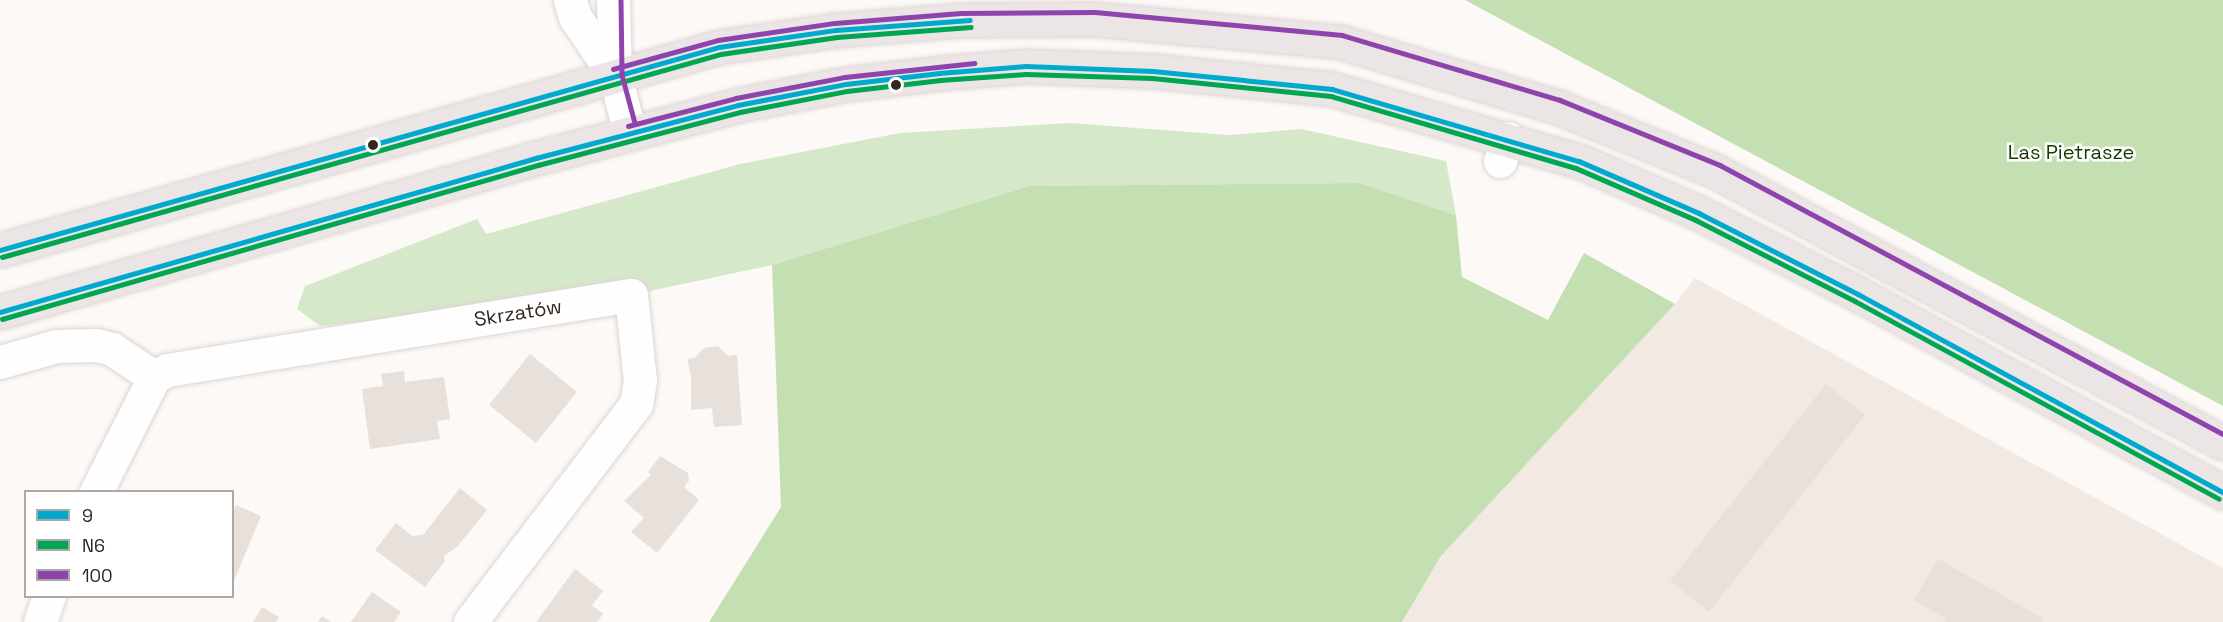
<!DOCTYPE html>
<html>
<head>
<meta charset="utf-8">
<style>
  body { margin:0 }
  #map { position:relative; width:2223px; height:622px; overflow:hidden; background:#fcf9f7; font-family:"Space Grotesk",sans-serif }
  div>[style] { position:absolute }
  .built>* { inset:0; background:#f3e9e3 }
  .green>* { inset:0; background:#d6e8ca }
  .forest>* { inset:0; background:#c4e0b3 }
  .building>* { inset:0; background:#e7e0db }
  .roads { filter:drop-shadow(0 0 2px #ddd5d1) drop-shadow(0 0 2px #ddd5d1) }
  .minor>* { height:33px; margin:-16.5px; padding:0 16.5px; transform-origin:16.5px; border-radius:16.5px; background:#fffefe }
  .major>* { height:33px; margin:-16.5px; padding:0 16.5px; transform-origin:16.5px; border-radius:16.5px; background:#ece5e6 }
  .bus-1>* { height:4.5px; margin:-2.25px; padding:0 2.25px; transform-origin:2.25px; border-radius:2.25px; background:#00a9ce }
  .bus-2>* { height:4.5px; margin:-2.25px; padding:0 2.25px; transform-origin:2.25px; border-radius:2.25px; background:#00a651 }
  .bus-3>* { height:4.5px; margin:-2.25px; padding:0 2.25px; transform-origin:2.25px; border-radius:2.25px; background:#8e44ad }
  .dots>* { width:16px; height:16px; translate:-50% -50%; box-sizing:border-box; border:3px solid #fff; border-radius:50% }
  span { translate:-50% -50%; white-space:nowrap; text-align:center; line-height:1.15; -webkit-text-stroke:5px #fff; paint-order:stroke }
  .park-label { font-size:20px; color:#183800 }
  .street-label { font-size:20px; color:#32261f }
  .legend { position:absolute; left:24px; top:490px; width:210px; height:108px; box-sizing:border-box; background:#fff; border:2px solid #ada8a5; margin:0; padding:8px 10px; list-style:none; font-size:18px; color:#32261f }
  .legend li { display:flex; align-items:center; gap:12px; height:30px }
  .legend b { width:30px; border:2px solid #ada8a5 }
</style>
</head>
<body>
<div id="map">
  <div class="built">
    <div style="clip-path:polygon(1695px 278px,2223px 568px,2223px 622px,1402px 622px,1441px 556px,1675px 304px)"></div>
  </div>
  <div class="green">
    <div style="clip-path:polygon(1070px 123px,1230px 135px,1301px 129px,1446px 161px,1456px 215px,1360px 183px,1029px 186px,772px 265px,631px 295px,320px 326px,297px 309px,305px 286px,477px 219px,486px 234px,740px 164px,900px 133px)"></div>
  </div>
  <div class="forest">
    <div style="clip-path:polygon(1465px 0,2223px 0,2223px 406px)"></div>
    <div style="clip-path:polygon(1360px 183px,1456px 215px,1462px 277px,1548px 320px,1584px 253px,1675px 304px,1441px 556px,1402px 622px,709px 622px,781px 507px,772px 265px,1029px 186px)"></div>
  </div>
  <div class="building">
    <div style="clip-path:polygon(718px 346px,728px 356px,737px 355px,742px 425px,714px 427px,712px 408px,691px 410px,691px 376px,687px 359px,695px 358px,704px 348px)"></div>
    <div style="clip-path:polygon(530px 354px,577px 392px,536px 443px,489px 405px)"></div>
    <div style="clip-path:polygon(404px 371px,405px 382px,444px 377px,450px 419px,437px 421px,440px 439px,370px 449px,362px 389px,383px 386px,381px 374px)"></div>
    <div style="clip-path:polygon(1826px 384px,1865px 415px,1709px 612px,1670px 581px)"></div>
    <div style="clip-path:polygon(660px 456px,688px 473px,689px 481px,684px 487px,699px 500px,657px 553px,631px 532px,644px 518px,624px 501px,651px 475px,648px 472px)"></div>
    <div style="clip-path:polygon(460px 488px,487px 510px,457px 547px,444px 556px,445px 561px,425px 587px,375px 550px,396px 523px,412px 536px,423px 535px)"></div>
    <div style="clip-path:polygon(236px 505px,261px 516px,233px 583px,232px 514px)"></div>
    <div style="clip-path:polygon(1938px 559px,2044px 619px,2042px 622px,1945px 622px,1946px 619px,1914px 600px)"></div>
    <div style="clip-path:polygon(575px 569px,603px 591px,592px 605px,603px 614px,597px 622px,536px 622px)"></div>
    <div style="clip-path:polygon(372px 592px,401px 612px,394px 622px,351px 622px)"></div>
    <div style="clip-path:polygon(262px 607px,279px 617px,276px 622px,253px 622px)"></div>
    <div style="clip-path:polygon(322px 616px,331px 622px,318px 622px)"></div>
  </div>
  <div class="roads">
    <div class="minor">
      <div style="left:570px;top:0;width:18px;rotate:74deg"></div>
      <div style="left:575px;top:17px;width:71px;rotate:55.9deg"></div>
      <div style="left:613px;top:0;width:76px;rotate:88.5deg"></div>
      <div style="left:615px;top:76px;width:59px;rotate:75.3deg"></div>
      <div style="left:1500px;top:161px;width:24px;rotate:-71deg"></div>
      <div style="left:0;top:362px;width:58px;rotate:-15.9deg"></div>
      <div style="left:56px;top:346px;width:40px;rotate:-1.4deg"></div>
      <div style="left:96px;top:345px;width:16px;rotate:14deg"></div>
      <div style="left:112px;top:349px;width:50px;rotate:33.7deg"></div>
      <div style="left:96px;top:492px;width:129px;rotate:-63.2deg"></div>
      <div style="left:154px;top:377px;width:15px;rotate:-28deg"></div>
      <div style="left:167px;top:370px;width:470px;rotate:-9.2deg"></div>
      <div style="left:631px;top:295px;width:85px;rotate:84deg"></div>
      <div style="left:640px;top:380px;width:24px;rotate:99deg"></div>
      <div style="left:636px;top:404px;width:274px;rotate:127.3deg"></div>
      <div style="left:40px;top:622px;width:28px;rotate:-71deg"></div>
    </div>
    <div class="major">
      <div style="left:0;top:250px;width:747px;rotate:-15.77deg"></div>
      <div style="left:719px;top:47px;width:118px;rotate:-8.3deg"></div>
      <div style="left:836px;top:30px;width:126px;rotate:-4.5deg"></div>
      <div style="left:962px;top:20px;width:132px;rotate:-0.4deg"></div>
      <div style="left:1094px;top:19px;width:248px;rotate:5.3deg"></div>
      <div style="left:1341px;top:42px;width:227px;rotate:16.7deg"></div>
      <div style="left:1558px;top:107px;width:172px;rotate:22.2deg"></div>
      <div style="left:1717px;top:172px;width:574px;rotate:28.17deg"></div>
      <div style="left:0;top:312px;width:558px;rotate:-16.03deg"></div>
      <div style="left:536px;top:158px;width:209px;rotate:-14.7deg"></div>
      <div style="left:738px;top:105px;width:110px;rotate:-11deg"></div>
      <div style="left:846px;top:84px;width:94px;rotate:-6.7deg"></div>
      <div style="left:939px;top:73px;width:87px;rotate:-4.6deg"></div>
      <div style="left:1026px;top:66px;width:127px;rotate:2.3deg"></div>
      <div style="left:1153px;top:71px;width:180px;rotate:5.7deg"></div>
      <div style="left:1332px;top:89px;width:257px;rotate:16.3deg"></div>
      <div style="left:1579px;top:161px;width:131px;rotate:23.4deg"></div>
      <div style="left:1699px;top:213px;width:178px;rotate:27deg"></div>
      <div style="left:1858px;top:294px;width:415px;rotate:28.5deg"></div>
    </div>
  </div>
  <div class="bus-1">
    <div style="left:0;top:250px;width:747px;rotate:-15.77deg"></div>
    <div style="left:719px;top:47px;width:118px;rotate:-8.3deg"></div>
    <div style="left:836px;top:30px;width:134px;rotate:-4.3deg"></div>
    <div style="left:0;top:312px;width:558px;rotate:-16.03deg"></div>
    <div style="left:536px;top:158px;width:209px;rotate:-14.7deg"></div>
    <div style="left:738px;top:105px;width:110px;rotate:-11deg"></div>
    <div style="left:846px;top:84px;width:94px;rotate:-6.7deg"></div>
    <div style="left:939px;top:73px;width:87px;rotate:-4.6deg"></div>
    <div style="left:1026px;top:66px;width:127px;rotate:2.3deg"></div>
    <div style="left:1153px;top:71px;width:180px;rotate:5.7deg"></div>
    <div style="left:1332px;top:89px;width:257px;rotate:16.3deg"></div>
    <div style="left:1579px;top:161px;width:131px;rotate:23.4deg"></div>
    <div style="left:1699px;top:213px;width:178px;rotate:27deg"></div>
    <div style="left:1858px;top:294px;width:415px;rotate:28.5deg"></div>
  </div>
  <div class="bus-2">
    <div style="left:2px;top:257px;width:747px;rotate:-15.77deg"></div>
    <div style="left:721px;top:54px;width:117px;rotate:-8.3deg"></div>
    <div style="left:837px;top:37px;width:134px;rotate:-4.3deg"></div>
    <div style="left:2px;top:319px;width:558px;rotate:-16.03deg"></div>
    <div style="left:538px;top:165px;width:209px;rotate:-14.7deg"></div>
    <div style="left:740px;top:112px;width:109px;rotate:-11.1deg"></div>
    <div style="left:847px;top:91px;width:94px;rotate:-6.7deg"></div>
    <div style="left:940px;top:80px;width:86px;rotate:-4deg"></div>
    <div style="left:1026px;top:74px;width:126px;rotate:1.8deg"></div>
    <div style="left:1152px;top:78px;width:180px;rotate:5.7deg"></div>
    <div style="left:1331px;top:96px;width:255px;rotate:16.4deg"></div>
    <div style="left:1576px;top:168px;width:131px;rotate:23.4deg"></div>
    <div style="left:1696px;top:220px;width:178px;rotate:27deg"></div>
    <div style="left:1855px;top:301px;width:414px;rotate:28.5deg"></div>
  </div>
  <div class="bus-3">
    <div style="left:621px;top:0;width:75px;rotate:89.2deg"></div>
    <div style="left:622px;top:75px;width:50px;rotate:74.8deg"></div>
    <div style="left:613px;top:69px;width:109px;rotate:-15.4deg"></div>
    <div style="left:718px;top:40px;width:118px;rotate:-8.3deg"></div>
    <div style="left:835px;top:23px;width:126px;rotate:-4.5deg"></div>
    <div style="left:961px;top:13px;width:134px;rotate:-0.4deg"></div>
    <div style="left:1095px;top:12px;width:248px;rotate:5.3deg"></div>
    <div style="left:1342px;top:35px;width:227px;rotate:16.6deg"></div>
    <div style="left:1560px;top:100px;width:173px;rotate:22.1deg"></div>
    <div style="left:1720px;top:165px;width:570px;rotate:28.14deg"></div>
    <div style="left:628px;top:126px;width:112px;rotate:-14.5deg"></div>
    <div style="left:736px;top:98px;width:111px;rotate:-10.9deg"></div>
    <div style="left:845px;top:77px;width:130px;rotate:-6.2deg"></div>
  </div>
  <div class="dots">
    <div style="left:896px;top:85px;background:#32261f"></div>
    <div style="left:373px;top:145px;background:#32261f"></div>
  </div>
  <div class="park-label">
    <span style="left:2071px;top:152px">Las Pietrasze</span>
  </div>
  <div class="street-label">
    <span style="left:518px;top:313px;rotate:-9deg">Skrzatów</span>
  </div>
  <ul class="legend">
  <li><b style="height:8px;background:#00a9ce"></b>9</li>
  <li><b style="height:8px;background:#00a651"></b>N6</li>
  <li><b style="height:8px;background:#8e44ad"></b>100</li>
  </ul>
</div>
</body>
</html>
